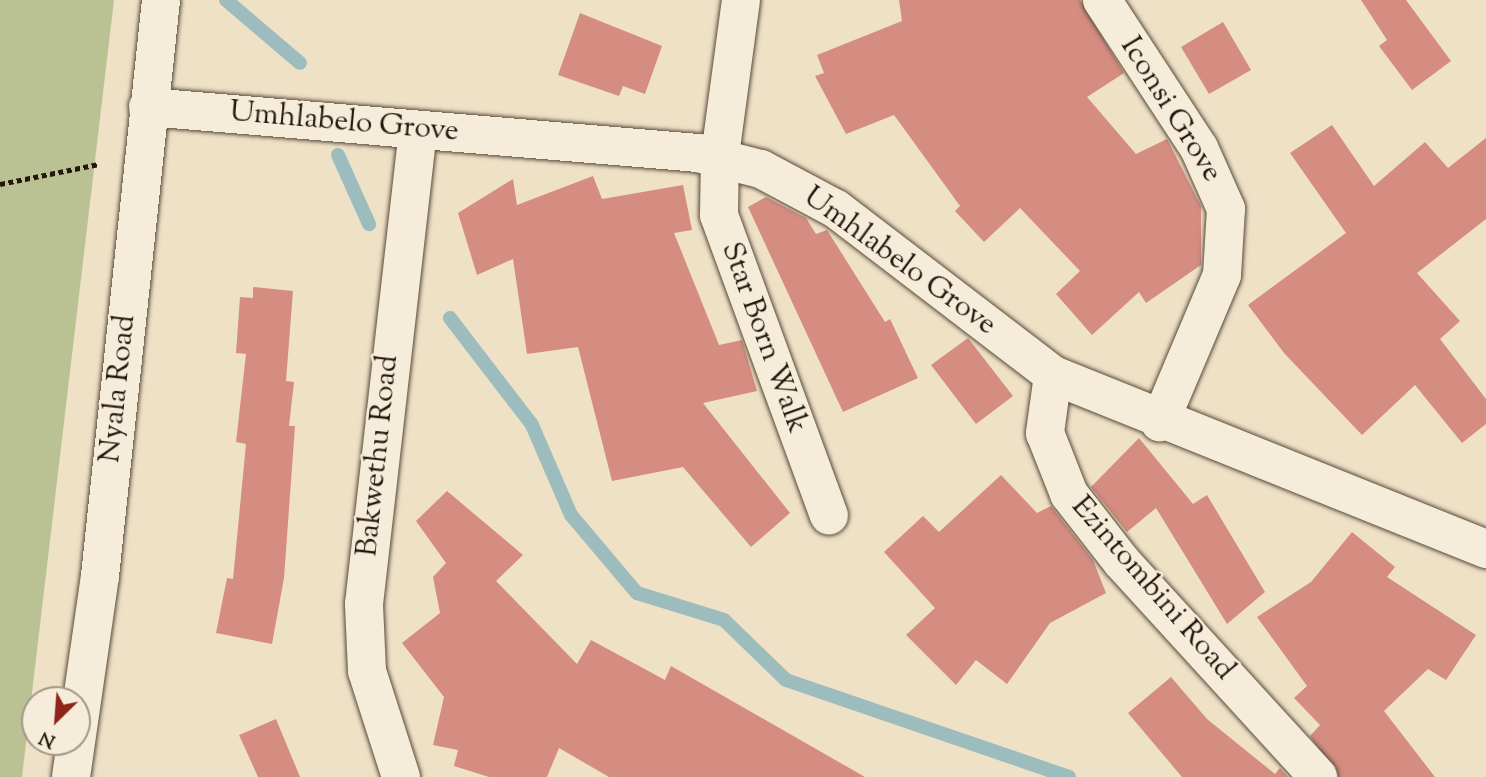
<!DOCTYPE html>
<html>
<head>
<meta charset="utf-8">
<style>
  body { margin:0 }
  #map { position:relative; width:1486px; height:777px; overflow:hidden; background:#efe1c6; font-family:"Sorts Mill Goudy",serif }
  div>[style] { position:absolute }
  .green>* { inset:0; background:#bac294 }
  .stream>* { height:14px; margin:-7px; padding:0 7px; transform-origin:7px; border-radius:7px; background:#9cbcbd }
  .building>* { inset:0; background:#d48d80 }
  .path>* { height:4.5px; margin-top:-2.25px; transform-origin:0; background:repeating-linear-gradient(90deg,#25170d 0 5px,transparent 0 8.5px) }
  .roads { filter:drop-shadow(0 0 2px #584a3b) drop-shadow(0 0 2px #584a3b) }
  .minor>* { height:38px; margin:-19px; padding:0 19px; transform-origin:19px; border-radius:19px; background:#f5ecda }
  span { translate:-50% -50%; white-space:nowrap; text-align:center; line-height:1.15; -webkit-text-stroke:5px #f5ecda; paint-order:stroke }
  .street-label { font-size:30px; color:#25170d }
  .north { position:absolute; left:21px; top:686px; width:70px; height:70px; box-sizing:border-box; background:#f5ecda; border:2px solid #a29788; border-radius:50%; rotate:205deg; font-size:19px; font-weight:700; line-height:28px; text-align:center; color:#25170d }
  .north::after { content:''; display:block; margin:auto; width:24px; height:32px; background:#8f2418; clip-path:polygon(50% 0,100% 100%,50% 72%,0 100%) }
</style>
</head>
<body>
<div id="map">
  <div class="green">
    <div style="clip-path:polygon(0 0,114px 0,22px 777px,0 777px)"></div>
  </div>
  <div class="stream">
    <div style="left:226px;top:0;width:97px;rotate:40.4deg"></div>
    <div style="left:338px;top:155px;width:76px;rotate:65.8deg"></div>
    <div style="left:450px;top:318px;width:135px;rotate:52.5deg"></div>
    <div style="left:532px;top:425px;width:98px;rotate:66.6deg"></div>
    <div style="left:571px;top:515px;width:102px;rotate:49.8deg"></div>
    <div style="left:637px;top:593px;width:91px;rotate:17.2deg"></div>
    <div style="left:724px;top:620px;width:86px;rotate:44.1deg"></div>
    <div style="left:786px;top:680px;width:299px;rotate:18.9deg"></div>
  </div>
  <div class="building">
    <div style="clip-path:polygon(899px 0,1080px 0,1124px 73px,1087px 97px,1136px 154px,1167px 139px,1201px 206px,1201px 265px,1146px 303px,1139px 292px,1092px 335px,1056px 294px,1080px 271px,1020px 208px,984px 242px,955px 211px,960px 206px,894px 115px,846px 134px,815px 76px,824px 73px,817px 55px,902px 21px)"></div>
    <div style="clip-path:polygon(1361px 0,1406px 0,1451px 61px,1412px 90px,1379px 46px,1387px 40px)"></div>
    <div style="clip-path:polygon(580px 13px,662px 46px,645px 94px,623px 86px,619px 96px,558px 75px)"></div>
    <div style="clip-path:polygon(1223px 22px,1251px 70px,1209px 94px,1181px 47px)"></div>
    <div style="clip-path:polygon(1332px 125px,1374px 186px,1425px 142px,1448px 168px,1486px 138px,1486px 219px,1417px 273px,1460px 321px,1440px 339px,1486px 399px,1486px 424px,1462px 443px,1415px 385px,1362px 435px,1284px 353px,1248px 305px,1346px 233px,1290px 153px)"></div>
    <div style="clip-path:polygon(593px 176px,602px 199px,683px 185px,692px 230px,674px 233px,719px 345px,742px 340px,757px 391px,703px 403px,790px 513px,751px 547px,683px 467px,612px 481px,578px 347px,527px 354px,513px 259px,477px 275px,458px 213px,513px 179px,517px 205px)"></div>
    <div style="clip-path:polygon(766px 197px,806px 218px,816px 234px,827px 230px,885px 322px,890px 319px,918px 378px,843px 412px,748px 207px)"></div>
    <div style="clip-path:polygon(253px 287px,293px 291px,286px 381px,294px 382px,289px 426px,295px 426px,284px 578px,272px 644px,216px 633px,227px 578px,233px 579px,246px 444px,236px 442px,246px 354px,236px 353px,240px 297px,253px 298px)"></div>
    <div style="clip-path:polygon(968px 338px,1013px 396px,976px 424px,931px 365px)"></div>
    <div style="clip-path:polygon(1139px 438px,1193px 504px,1207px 495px,1265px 592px,1227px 624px,1156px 508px,1127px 532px,1091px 487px)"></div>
    <div style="clip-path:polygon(1001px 475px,1037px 513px,1051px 506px,1093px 560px,1106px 593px,1050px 623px,1007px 684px,976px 660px,956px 685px,906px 635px,935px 608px,884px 552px,923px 516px,939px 532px)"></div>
    <div style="clip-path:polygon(447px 491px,523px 555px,496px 581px,577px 664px,591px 640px,665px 680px,671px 666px,865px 777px,609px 777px,559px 748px,547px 777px,489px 777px,454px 766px,458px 750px,433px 745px,444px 697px,402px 643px,440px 613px,433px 577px,446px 563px,416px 521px)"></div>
    <div style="clip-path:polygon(1352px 532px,1395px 567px,1387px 577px,1476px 635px,1446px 680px,1428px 669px,1384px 711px,1435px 777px,1339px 777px,1310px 736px,1320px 725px,1294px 698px,1307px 686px,1257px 617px,1311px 582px)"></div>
    <div style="clip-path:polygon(1171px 677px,1207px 719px,1275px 774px,1280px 768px,1288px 777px,1182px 777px,1128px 713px)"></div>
    <div style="clip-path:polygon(276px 719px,300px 777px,258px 777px,239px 735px)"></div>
  </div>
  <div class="path">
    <div style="left:0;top:184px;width:101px;rotate:-11.4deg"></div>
  </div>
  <div class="roads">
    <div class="minor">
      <div style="left:741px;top:0;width:157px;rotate:97.7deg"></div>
      <div style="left:720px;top:156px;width:59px;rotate:91deg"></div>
      <div style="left:719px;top:215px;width:320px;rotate:69.9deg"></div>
      <div style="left:1102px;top:0;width:177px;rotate:56.8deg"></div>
      <div style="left:1199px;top:148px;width:67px;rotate:66.1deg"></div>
      <div style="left:1226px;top:209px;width:66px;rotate:93.5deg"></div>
      <div style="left:1222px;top:275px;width:160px;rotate:112.9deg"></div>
      <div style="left:148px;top:107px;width:552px;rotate:4.78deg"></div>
      <div style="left:698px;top:153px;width:65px;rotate:14.3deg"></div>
      <div style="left:761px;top:169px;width:85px;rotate:28.1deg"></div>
      <div style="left:836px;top:209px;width:273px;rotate:37.4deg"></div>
      <div style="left:1053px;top:375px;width:467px;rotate:21.9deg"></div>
      <div style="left:1053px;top:375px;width:59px;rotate:97.9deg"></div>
      <div style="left:1045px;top:433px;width:66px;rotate:68.5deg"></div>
      <div style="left:1069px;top:494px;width:86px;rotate:52.1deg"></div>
      <div style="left:1122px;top:562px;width:291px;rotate:47.6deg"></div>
      <div style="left:71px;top:777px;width:203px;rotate:-81.8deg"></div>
      <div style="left:100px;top:576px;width:579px;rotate:-83.95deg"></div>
      <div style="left:401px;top:777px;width:111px;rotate:-107.8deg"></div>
      <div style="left:367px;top:671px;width:67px;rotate:-92.6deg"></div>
      <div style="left:364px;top:604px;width:477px;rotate:-83.5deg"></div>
    </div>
  </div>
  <div class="street-label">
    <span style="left:1170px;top:110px;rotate:58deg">Iconsi Grove</span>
    <span style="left:344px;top:123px;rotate:5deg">Umhlabelo Grove</span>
    <span style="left:899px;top:262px;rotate:36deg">Umhlabelo Grove</span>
    <span style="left:763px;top:338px;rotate:70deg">Star Born Walk</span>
    <span style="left:119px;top:389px;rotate:-84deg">Nyala Road</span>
    <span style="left:379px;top:456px;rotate:-84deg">Bakwethu Road</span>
    <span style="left:1152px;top:589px;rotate:49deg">Ezintombini Road</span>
  </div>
  <div class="north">N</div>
</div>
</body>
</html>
